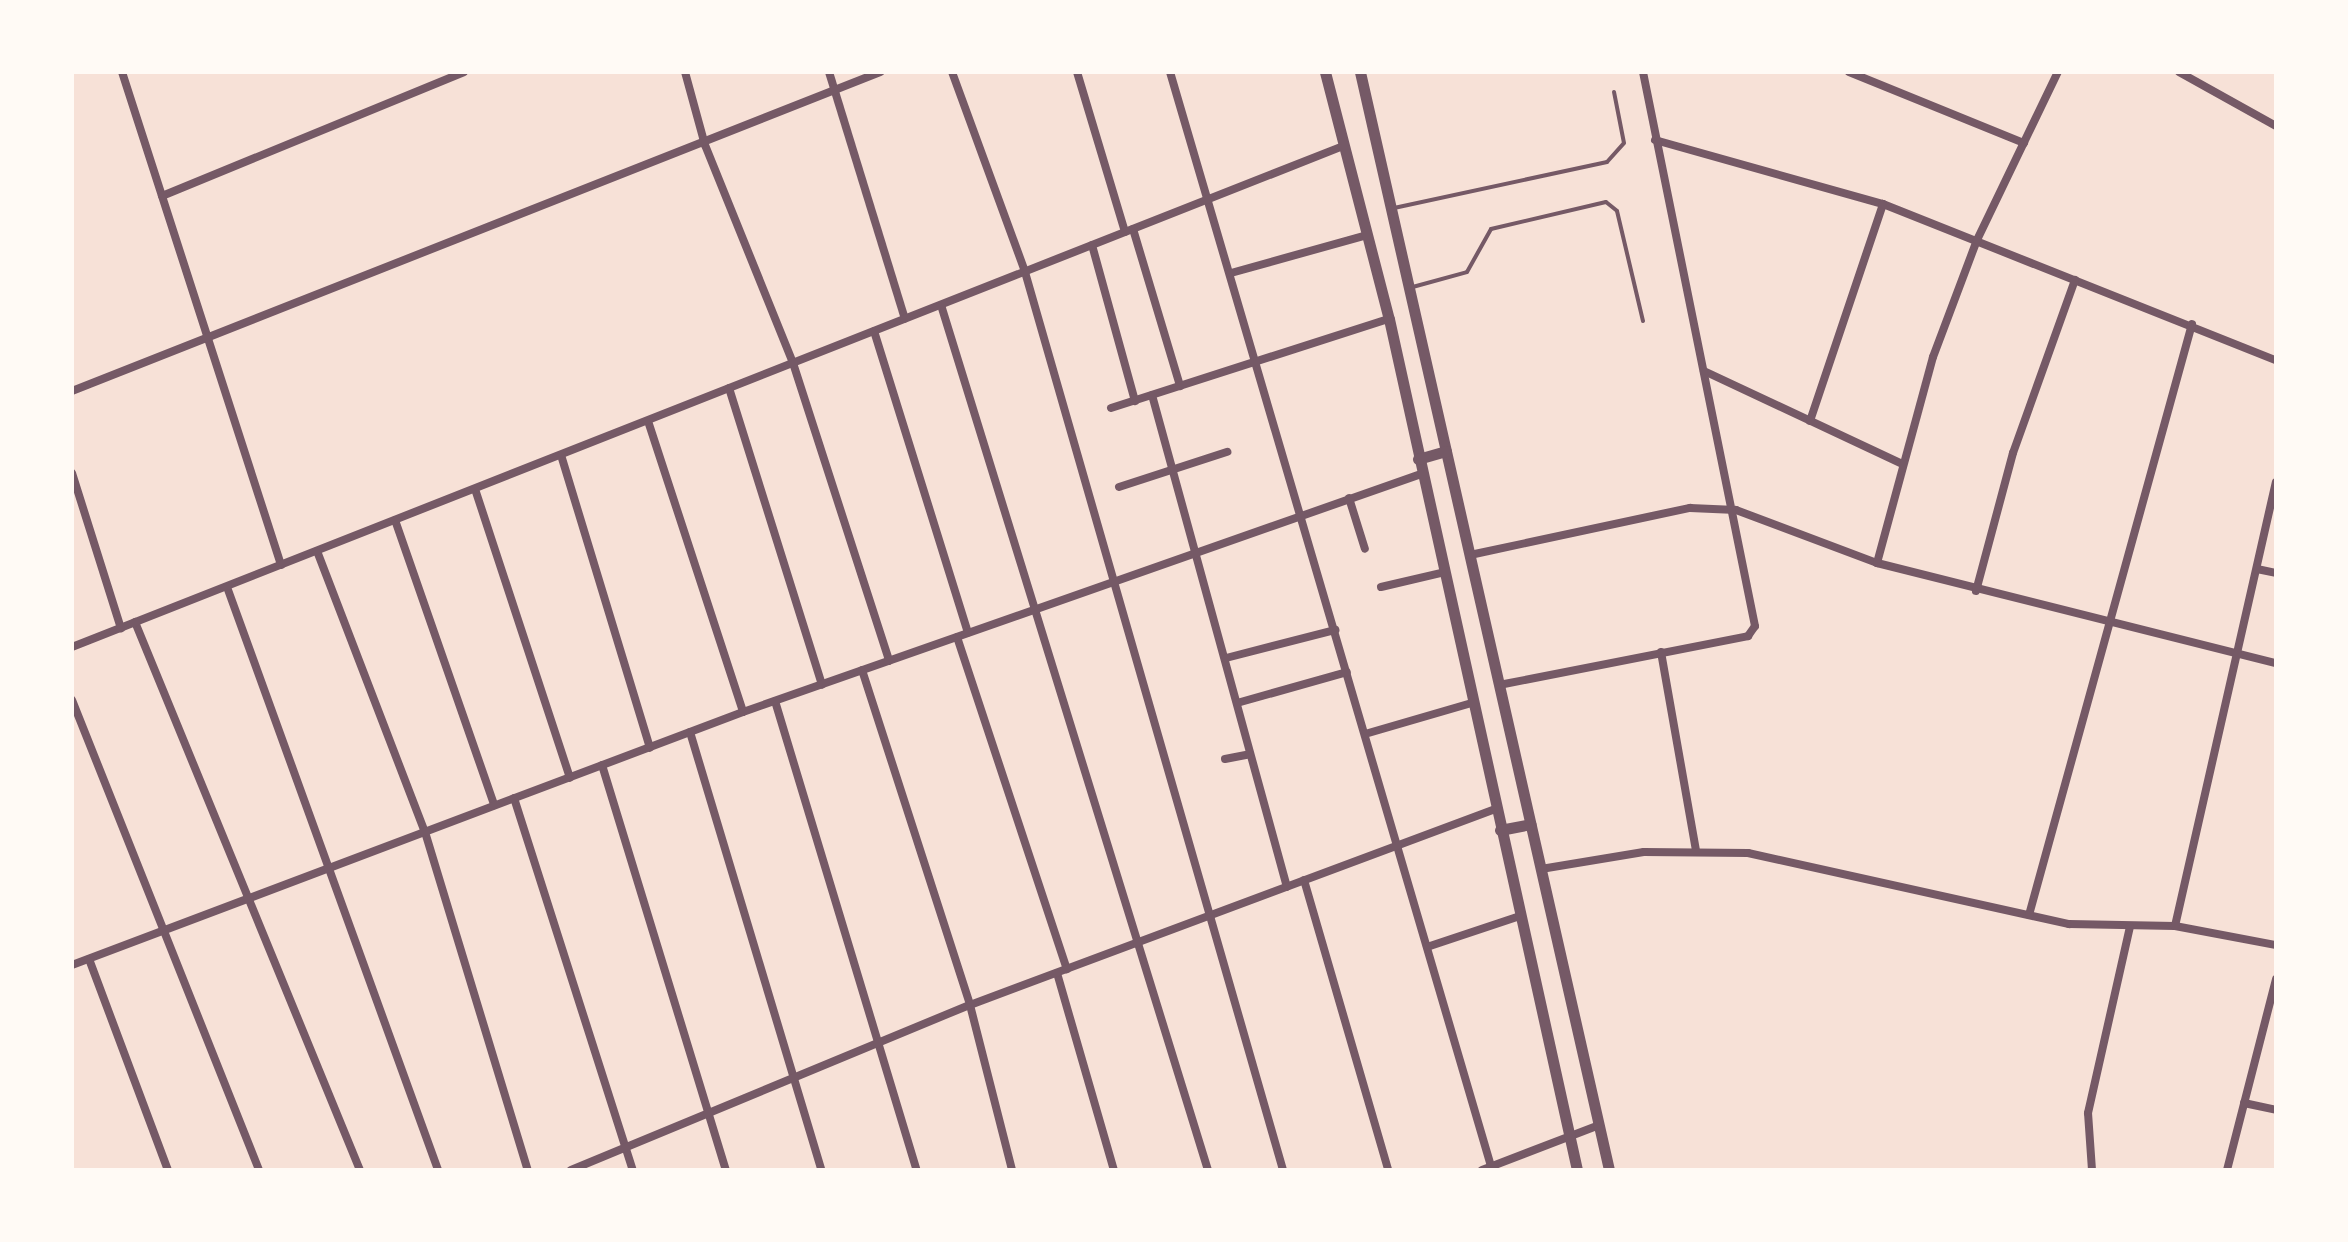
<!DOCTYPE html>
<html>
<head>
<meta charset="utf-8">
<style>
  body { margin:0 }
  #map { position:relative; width:2348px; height:1242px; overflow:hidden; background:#f7e1d7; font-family:Lato,sans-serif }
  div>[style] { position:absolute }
  .service>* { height:4px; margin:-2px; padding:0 2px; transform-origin:2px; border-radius:2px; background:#755966 }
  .minor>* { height:8px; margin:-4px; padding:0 4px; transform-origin:4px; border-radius:4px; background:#755966 }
  .tertiary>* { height:11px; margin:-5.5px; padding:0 5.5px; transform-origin:5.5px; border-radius:5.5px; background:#755966 }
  span { translate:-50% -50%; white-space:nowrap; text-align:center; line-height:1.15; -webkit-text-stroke:7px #fffaf5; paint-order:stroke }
  .frame { position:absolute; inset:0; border:74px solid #fffaf5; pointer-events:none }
</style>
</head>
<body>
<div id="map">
  <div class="service">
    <div style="left:1394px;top:208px;width:218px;rotate:-12.2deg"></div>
    <div style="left:1607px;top:162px;width:25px;rotate:-48deg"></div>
    <div style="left:1624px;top:143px;width:52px;rotate:-101.1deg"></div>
    <div style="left:1409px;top:288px;width:60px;rotate:-15.4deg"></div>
    <div style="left:1467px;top:272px;width:49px;rotate:-60.8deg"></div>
    <div style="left:1491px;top:229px;width:118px;rotate:-13.2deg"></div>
    <div style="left:1606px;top:202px;width:14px;rotate:39deg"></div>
    <div style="left:1617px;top:211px;width:113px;rotate:76.7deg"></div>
  </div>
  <div class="minor">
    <div style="left:122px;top:72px;width:518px;rotate:72.12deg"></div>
    <div style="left:685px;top:72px;width:76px;rotate:74.7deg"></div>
    <div style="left:705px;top:145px;width:235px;rotate:68deg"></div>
    <div style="left:793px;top:363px;width:313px;rotate:72.1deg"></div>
    <div style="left:829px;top:72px;width:258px;rotate:72.9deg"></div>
    <div style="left:952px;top:72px;width:213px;rotate:69.9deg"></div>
    <div style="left:1025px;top:272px;width:934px;rotate:73.97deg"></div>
    <div style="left:1077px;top:72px;width:167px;rotate:73.3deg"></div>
    <div style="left:1170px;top:72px;width:1140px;rotate:73.65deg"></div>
    <div style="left:1849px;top:72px;width:189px;rotate:22.1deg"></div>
    <div style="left:2179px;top:72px;width:111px;rotate:29.1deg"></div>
    <div style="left:1655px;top:140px;width:237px;rotate:15.7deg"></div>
    <div style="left:1883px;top:204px;width:423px;rotate:21.7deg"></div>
    <div style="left:162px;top:196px;width:326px;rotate:-22.3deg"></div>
    <div style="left:1133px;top:229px;width:164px;rotate:73.3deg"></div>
    <div style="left:1092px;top:245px;width:162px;rotate:74.6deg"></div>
    <div style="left:1231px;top:273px;width:141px;rotate:-15.6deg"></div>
    <div style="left:941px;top:305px;width:905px;rotate:72.85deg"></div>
    <div style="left:874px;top:331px;width:316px;rotate:72.7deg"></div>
    <div style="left:1704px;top:371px;width:217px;rotate:25.1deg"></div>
    <div style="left:729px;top:388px;width:311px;rotate:72.6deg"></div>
    <div style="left:72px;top:391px;width:869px;rotate:-21.54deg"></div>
    <div style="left:1152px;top:395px;width:510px;rotate:74.66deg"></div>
    <div style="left:1111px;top:408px;width:292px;rotate:-17.8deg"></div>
    <div style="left:648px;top:421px;width:306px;rotate:71.9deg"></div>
    <div style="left:1810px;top:421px;width:229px;rotate:-71.4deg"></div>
    <div style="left:561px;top:455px;width:306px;rotate:73.1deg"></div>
    <div style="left:72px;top:473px;width:163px;rotate:72.5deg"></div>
    <div style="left:1119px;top:487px;width:114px;rotate:-18deg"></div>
    <div style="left:475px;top:489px;width:304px;rotate:71.8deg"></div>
    <div style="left:1349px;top:498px;width:53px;rotate:72.6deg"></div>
    <div style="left:395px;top:520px;width:302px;rotate:70.8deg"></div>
    <div style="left:317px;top:551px;width:301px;rotate:69deg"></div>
    <div style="left:425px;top:832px;width:353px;rotate:73.1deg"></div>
    <div style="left:1470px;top:555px;width:225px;rotate:-12.1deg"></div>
    <div style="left:1690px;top:508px;width:46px;rotate:2.5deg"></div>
    <div style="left:1736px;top:510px;width:151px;rotate:20.6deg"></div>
    <div style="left:1877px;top:563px;width:411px;rotate:14.1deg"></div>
    <div style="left:1877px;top:563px;width:213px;rotate:-74.8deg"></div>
    <div style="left:1933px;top:357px;width:125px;rotate:-69.4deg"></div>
    <div style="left:1977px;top:240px;width:187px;rotate:-64.3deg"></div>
    <div style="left:2257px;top:569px;width:19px;rotate:12deg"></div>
    <div style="left:227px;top:587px;width:620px;rotate:70.1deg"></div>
    <div style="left:1381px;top:587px;width:62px;rotate:-13.1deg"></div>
    <div style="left:1976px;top:591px;width:143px;rotate:-75deg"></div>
    <div style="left:2013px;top:453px;width:184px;rotate:-70.3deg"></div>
    <div style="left:135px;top:622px;width:592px;rotate:67.68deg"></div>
    <div style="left:957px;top:637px;width:350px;rotate:71.7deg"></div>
    <div style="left:72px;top:647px;width:1366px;rotate:-21.51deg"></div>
    <div style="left:1661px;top:652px;width:201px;rotate:80deg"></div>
    <div style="left:1226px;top:658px;width:113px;rotate:-14.4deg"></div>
    <div style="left:862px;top:670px;width:352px;rotate:72.1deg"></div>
    <div style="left:970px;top:1005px;width:170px;rotate:75.7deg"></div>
    <div style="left:1499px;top:685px;width:254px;rotate:-11.1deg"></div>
    <div style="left:1748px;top:636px;width:12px;rotate:-55deg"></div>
    <div style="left:1755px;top:626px;width:565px;rotate:-101.43deg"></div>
    <div style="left:72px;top:700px;width:506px;rotate:68.3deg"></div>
    <div style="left:775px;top:701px;width:490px;rotate:73.2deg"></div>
    <div style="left:1237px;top:703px;width:114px;rotate:-15.7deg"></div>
    <div style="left:690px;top:732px;width:457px;rotate:73.3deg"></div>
    <div style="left:1365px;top:734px;width:111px;rotate:-16.2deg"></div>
    <div style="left:1225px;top:759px;width:25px;rotate:-11deg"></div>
    <div style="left:602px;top:765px;width:424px;rotate:73deg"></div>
    <div style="left:514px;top:798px;width:391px;rotate:72.3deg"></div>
    <div style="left:1541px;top:869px;width:104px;rotate:-9.4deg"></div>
    <div style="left:1644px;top:852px;width:104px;rotate:0.6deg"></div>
    <div style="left:1748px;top:853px;width:329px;rotate:12.5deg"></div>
    <div style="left:2069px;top:924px;width:106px;rotate:1.1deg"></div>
    <div style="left:2175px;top:926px;width:103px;rotate:10.7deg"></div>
    <div style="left:1304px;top:880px;width:302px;rotate:73.8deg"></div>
    <div style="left:2029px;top:915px;width:613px;rotate:-74.58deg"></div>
    <div style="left:2175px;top:926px;width:455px;rotate:-77.2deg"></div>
    <div style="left:1427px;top:947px;width:98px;rotate:-18.4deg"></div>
    <div style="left:89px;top:959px;width:225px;rotate:69.5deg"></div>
    <div style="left:72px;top:965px;width:717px;rotate:-20.66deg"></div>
    <div style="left:743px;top:712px;width:719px;rotate:-19.34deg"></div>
    <div style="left:1057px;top:973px;width:205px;rotate:73.9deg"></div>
    <div style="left:2244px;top:1103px;width:33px;rotate:12deg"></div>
    <div style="left:571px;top:1170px;width:432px;rotate:-22.5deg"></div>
    <div style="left:970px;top:1005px;width:560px;rotate:-20.47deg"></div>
    <div style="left:1482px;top:1170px;width:125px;rotate:-21deg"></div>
    <div style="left:2092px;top:1170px;width:57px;rotate:-94deg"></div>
    <div style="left:2088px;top:1113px;width:191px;rotate:-77.3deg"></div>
    <div style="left:2227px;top:1170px;width:197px;rotate:-75.6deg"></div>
  </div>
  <div class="tertiary">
    <div style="left:1325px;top:72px;width:255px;rotate:75.5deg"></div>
    <div style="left:1389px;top:319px;width:872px;rotate:77.54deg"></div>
    <div style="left:1360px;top:72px;width:1126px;rotate:77.22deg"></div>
    <div style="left:1418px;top:459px;width:29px;rotate:-16deg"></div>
    <div style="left:1500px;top:830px;width:31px;rotate:-11deg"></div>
  </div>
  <div class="frame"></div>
</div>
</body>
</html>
